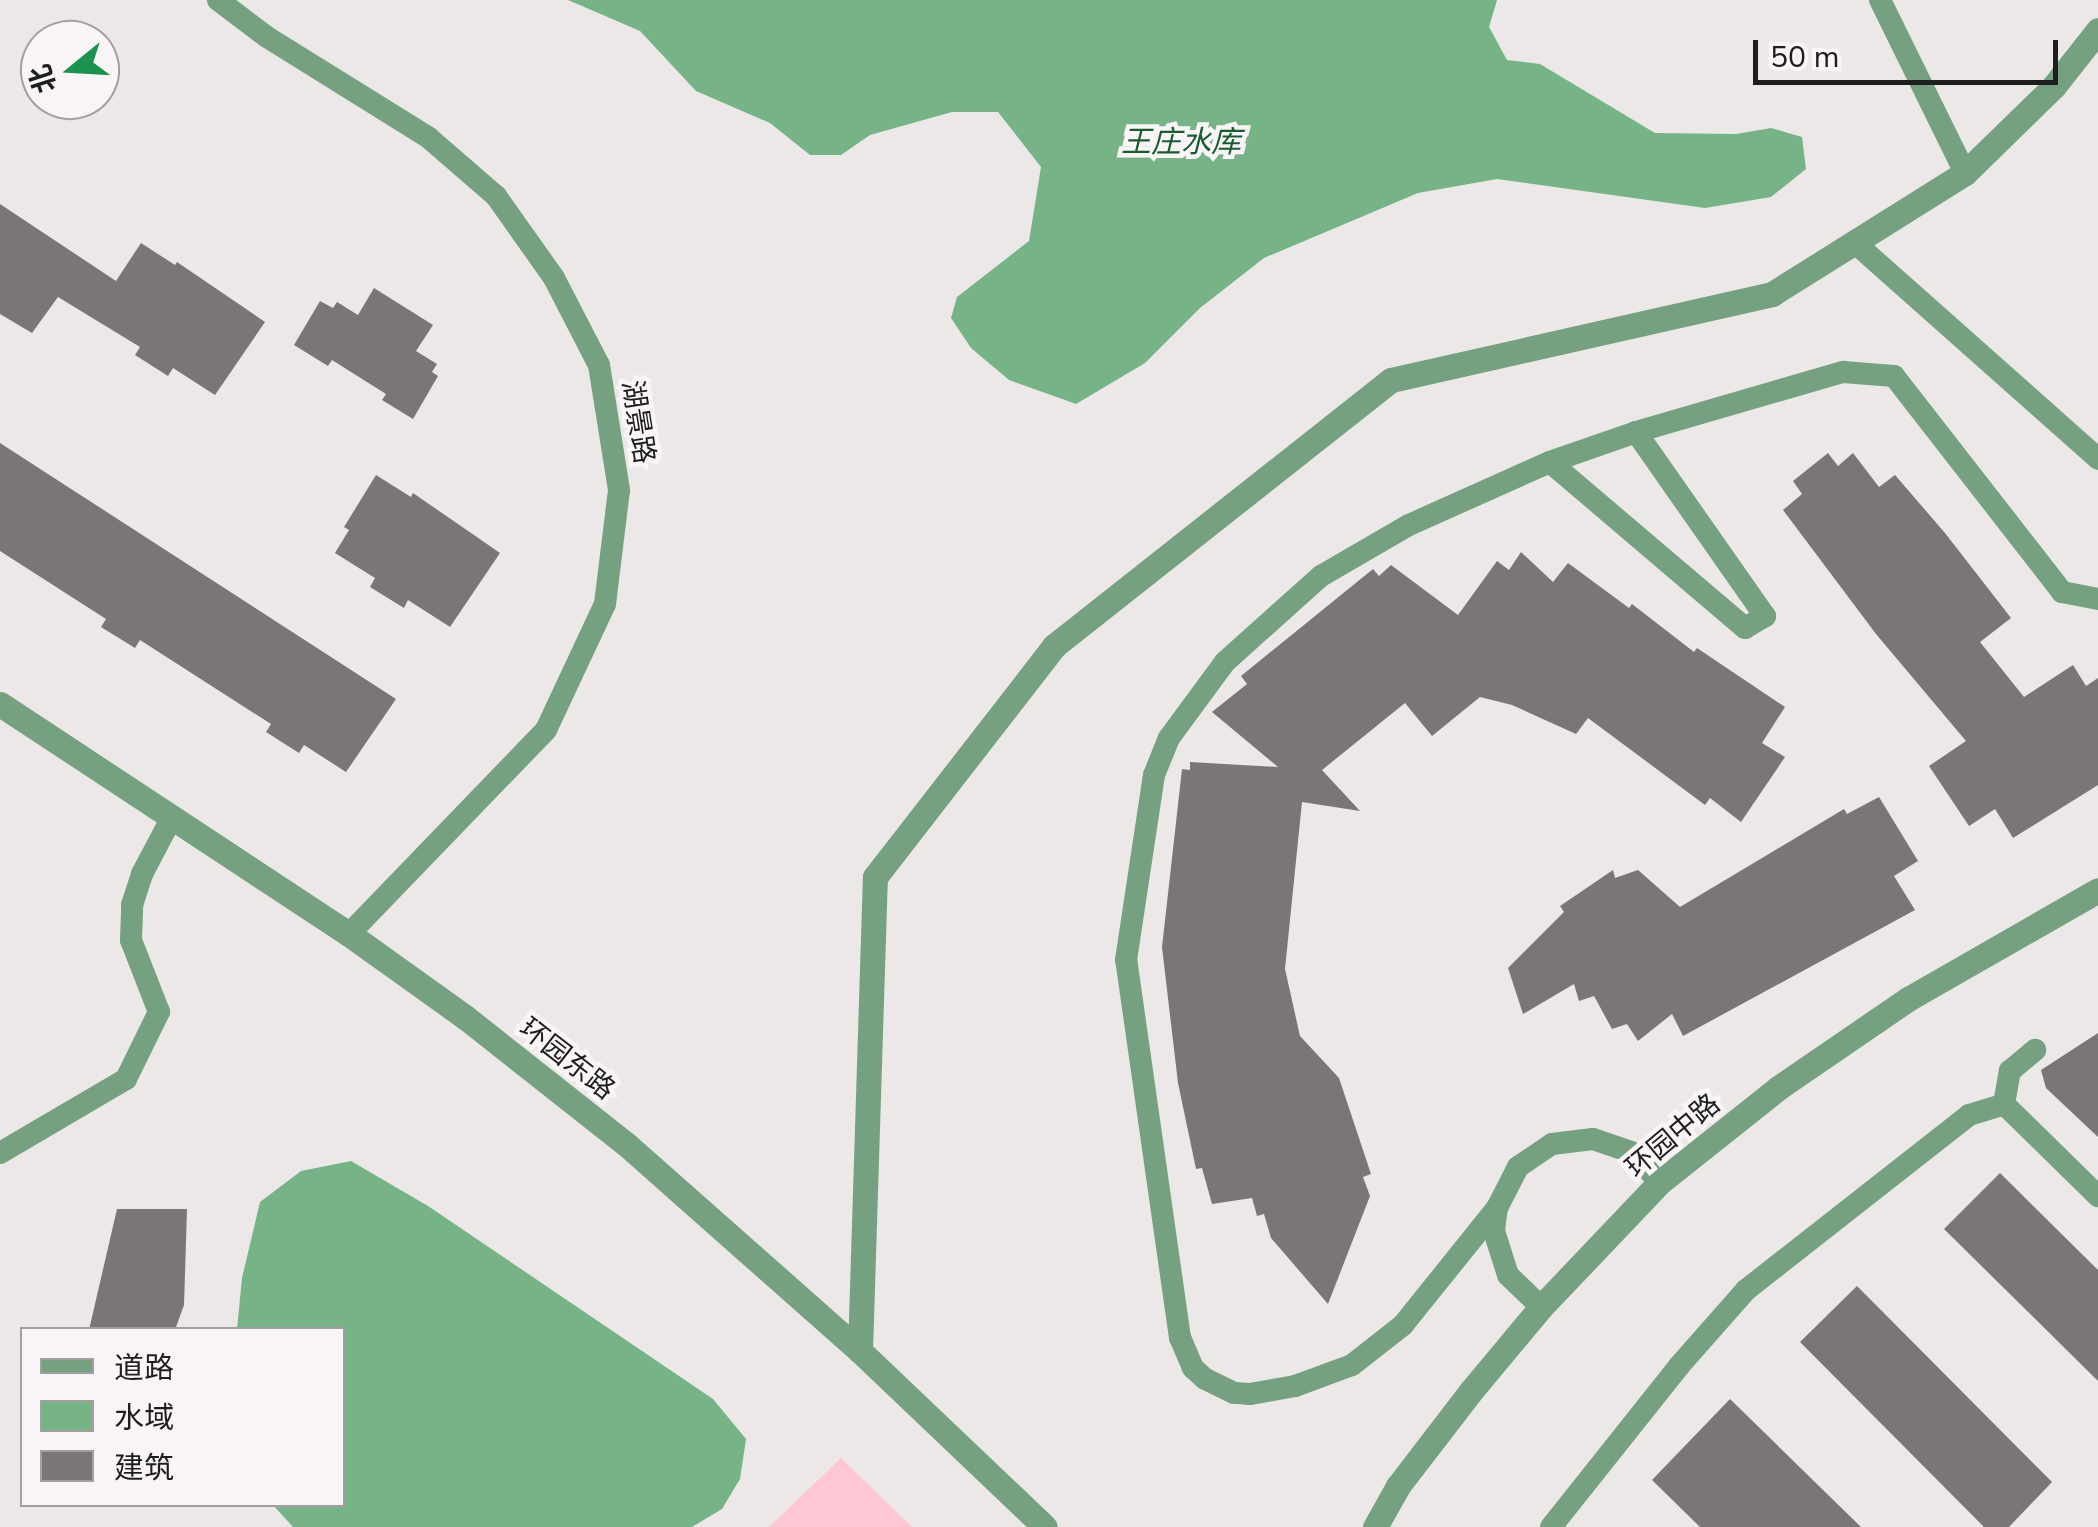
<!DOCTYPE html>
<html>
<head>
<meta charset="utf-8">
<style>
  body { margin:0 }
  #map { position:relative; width:2098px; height:1527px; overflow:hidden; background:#ece8e8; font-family:"Nunito Sans","Noto Sans SC",sans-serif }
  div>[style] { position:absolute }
  .green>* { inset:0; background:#fec7d3 }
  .water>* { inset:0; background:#76b487 }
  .building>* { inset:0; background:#7a7677 }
  .service>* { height:22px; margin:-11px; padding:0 11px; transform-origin:11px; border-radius:11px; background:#75a180 }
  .minor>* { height:25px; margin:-12.5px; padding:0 12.5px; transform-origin:12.5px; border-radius:12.5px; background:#75a180 }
  .tertiary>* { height:25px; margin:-12.5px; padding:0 12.5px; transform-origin:12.5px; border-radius:12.5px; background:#75a180 }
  span { translate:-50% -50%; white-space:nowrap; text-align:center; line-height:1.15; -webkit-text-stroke:9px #f9f5f6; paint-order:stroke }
  .street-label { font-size:28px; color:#1f1e1e }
  .water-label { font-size:30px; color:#185c32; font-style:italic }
  .legend { position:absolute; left:20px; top:1327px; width:325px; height:180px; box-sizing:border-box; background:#f9f5f6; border:2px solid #a29fa0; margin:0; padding:12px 18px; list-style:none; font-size:30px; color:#1f1e1e }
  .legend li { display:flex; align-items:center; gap:20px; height:50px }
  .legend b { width:50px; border:2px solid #a29fa0 }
  .north { position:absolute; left:20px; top:20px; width:100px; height:100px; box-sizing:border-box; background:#f9f5f6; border:2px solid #a29fa0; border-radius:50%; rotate:252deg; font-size:28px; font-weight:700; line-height:40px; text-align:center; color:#1f1e1e }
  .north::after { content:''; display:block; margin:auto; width:35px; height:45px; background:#1b934e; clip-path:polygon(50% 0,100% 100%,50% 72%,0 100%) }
  .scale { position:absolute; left:1753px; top:40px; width:305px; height:45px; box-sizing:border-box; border:5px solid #1f1e1e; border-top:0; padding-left:12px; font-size:30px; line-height:35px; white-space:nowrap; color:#1f1e1e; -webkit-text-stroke:8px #f9f5f6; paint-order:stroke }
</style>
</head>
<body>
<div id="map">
  <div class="green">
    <div style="clip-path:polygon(841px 1458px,912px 1527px,769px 1527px)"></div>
  </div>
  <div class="water">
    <div style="clip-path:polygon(568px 0,1497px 0,1489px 27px,1507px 60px,1540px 64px,1655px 133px,1736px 134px,1771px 128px,1802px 137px,1806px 169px,1771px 197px,1705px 208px,1497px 179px,1418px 193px,1264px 258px,1200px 308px,1145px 363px,1076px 404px,1009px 380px,971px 348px,951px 318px,957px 297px,1029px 241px,1041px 167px,998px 112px,952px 112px,870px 135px,841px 155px,810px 155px,770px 123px,696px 91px,640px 31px)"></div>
    <div style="clip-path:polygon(351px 1161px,428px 1206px,713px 1399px,746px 1439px,740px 1479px,722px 1509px,692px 1527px,293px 1527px,273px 1505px,342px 1504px,342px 1330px,237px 1329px,242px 1278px,260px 1202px,301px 1171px)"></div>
  </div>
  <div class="building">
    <div style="clip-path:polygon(0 204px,116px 281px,141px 243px,175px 265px,177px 262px,265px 322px,215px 395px,173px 368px,168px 376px,135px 355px,140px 347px,58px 297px,32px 333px,0 314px)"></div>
    <div style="clip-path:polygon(374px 288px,433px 325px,416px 351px,437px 364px,432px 372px,438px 376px,413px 419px,382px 400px,386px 394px,332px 360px,328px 366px,294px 345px,320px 301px,333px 308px,337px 302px,358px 315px)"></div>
    <div style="clip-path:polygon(0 443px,396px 699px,346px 772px,304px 745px,299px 753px,266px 732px,271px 724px,140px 640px,135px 648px,101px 627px,106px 619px,0 551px)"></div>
    <div style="clip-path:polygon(1828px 453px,1838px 466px,1853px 453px,1879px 487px,1895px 475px,1945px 533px,2011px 618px,1980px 642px,2024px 697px,2073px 665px,2086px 686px,2098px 678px,2098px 785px,2013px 838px,1995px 809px,1969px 826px,1929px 766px,1966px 741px,1876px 634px,1783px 510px,1802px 494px,1793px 481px)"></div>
    <div style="clip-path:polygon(376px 475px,411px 497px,413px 493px,500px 553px,450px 627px,408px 600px,404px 608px,370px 587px,375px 578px,335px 553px,349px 530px,344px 527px)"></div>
    <div style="clip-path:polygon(1521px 552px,1553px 582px,1568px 563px,1629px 608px,1632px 604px,1694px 652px,1697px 648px,1785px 707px,1762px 743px,1785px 757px,1741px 822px,1710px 798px,1705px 805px,1588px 718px,1576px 734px,1512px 705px,1480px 697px,1432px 736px,1405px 703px,1322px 770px,1360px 811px,1302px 802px,1285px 969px,1300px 1036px,1339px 1078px,1371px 1174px,1363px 1177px,1370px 1196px,1328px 1304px,1271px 1238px,1264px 1214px,1257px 1216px,1252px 1198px,1212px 1204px,1202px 1168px,1196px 1169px,1178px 1083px,1162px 947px,1182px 769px,1190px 770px,1190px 762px,1278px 767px,1212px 712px,1247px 684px,1241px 676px,1373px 569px,1379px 576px,1391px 565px,1458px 615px,1497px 561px,1509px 570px)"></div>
    <div style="clip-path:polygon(1879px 797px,1918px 861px,1894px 876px,1915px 910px,1683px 1036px,1672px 1014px,1638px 1041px,1627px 1024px,1612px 1029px,1594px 996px,1579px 1001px,1574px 984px,1523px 1014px,1508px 968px,1564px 912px,1560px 906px,1613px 870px,1615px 878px,1638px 870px,1680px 907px,1844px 809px,1847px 814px)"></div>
    <div style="clip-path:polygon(2098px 1033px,2098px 1137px,2046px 1088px,2041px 1070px)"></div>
    <div style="clip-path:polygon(2000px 1173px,2098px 1270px,2098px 1381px,1944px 1229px)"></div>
    <div style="clip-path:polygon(117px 1209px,187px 1209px,184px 1305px,175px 1330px,89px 1330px)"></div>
    <div style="clip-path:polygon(1857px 1286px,2052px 1482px,2009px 1527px,1984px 1527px,1800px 1342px)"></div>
    <div style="clip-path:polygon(1730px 1399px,1861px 1527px,1700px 1527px,1652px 1480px)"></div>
  </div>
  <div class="service">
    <div style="left:218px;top:0;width:61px;rotate:37.1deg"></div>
    <div style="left:267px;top:37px;width:191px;rotate:31.9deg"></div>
    <div style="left:429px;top:138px;width:89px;rotate:40.9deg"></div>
    <div style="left:496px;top:196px;width:100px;rotate:54.7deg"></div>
    <div style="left:554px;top:278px;width:98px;rotate:62.7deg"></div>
    <div style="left:599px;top:365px;width:127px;rotate:80.9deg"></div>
    <div style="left:619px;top:490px;width:115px;rotate:97deg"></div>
    <div style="left:605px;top:604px;width:139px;rotate:115.1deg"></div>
    <div style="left:546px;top:730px;width:284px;rotate:134deg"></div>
    <div style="left:1880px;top:0;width:193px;rotate:63.8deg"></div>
    <div style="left:1854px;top:242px;width:327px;rotate:41.6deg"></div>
    <div style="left:1636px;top:432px;width:225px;rotate:55deg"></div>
    <div style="left:1765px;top:616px;width:23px;rotate:149deg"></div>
    <div style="left:1745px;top:628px;width:256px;rotate:-139.6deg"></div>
    <div style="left:1550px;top:462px;width:91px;rotate:-19.2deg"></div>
    <div style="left:1636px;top:432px;width:216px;rotate:-16.2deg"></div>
    <div style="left:1843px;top:372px;width:51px;rotate:4.5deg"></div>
    <div style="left:1894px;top:376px;width:274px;rotate:52.1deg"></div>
    <div style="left:2062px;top:592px;width:37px;rotate:11deg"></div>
    <div style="left:2004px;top:1104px;width:34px;rotate:-80deg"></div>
    <div style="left:2010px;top:1071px;width:33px;rotate:-40deg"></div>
    <div style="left:0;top:1153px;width:146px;rotate:-30.4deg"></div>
    <div style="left:126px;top:1079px;width:75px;rotate:-63.8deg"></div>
    <div style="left:159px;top:1012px;width:77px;rotate:-111.3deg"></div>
    <div style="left:131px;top:940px;width:35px;rotate:-88deg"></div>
    <div style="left:132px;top:905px;width:33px;rotate:-72deg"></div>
    <div style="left:142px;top:874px;width:64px;rotate:-62.2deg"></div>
    <div style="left:1497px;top:1208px;width:150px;rotate:128.8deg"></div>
    <div style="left:1403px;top:1325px;width:65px;rotate:141.9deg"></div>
    <div style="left:1352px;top:1365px;width:61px;rotate:159.8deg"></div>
    <div style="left:1295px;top:1386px;width:46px;rotate:169.9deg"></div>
    <div style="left:1250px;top:1394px;width:16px;rotate:-176deg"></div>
    <div style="left:1234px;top:1393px;width:32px;rotate:-154deg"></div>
    <div style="left:1205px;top:1379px;width:16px;rotate:-137deg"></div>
    <div style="left:1193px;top:1368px;width:33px;rotate:-113deg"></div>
    <div style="left:1180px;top:1338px;width:382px;rotate:-98.1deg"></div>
    <div style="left:1126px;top:960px;width:187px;rotate:-81.4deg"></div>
    <div style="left:1154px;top:775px;width:40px;rotate:-68deg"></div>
    <div style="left:1169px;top:738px;width:94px;rotate:-53.6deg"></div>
    <div style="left:1225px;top:662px;width:129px;rotate:-41.9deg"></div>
    <div style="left:1321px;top:576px;width:102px;rotate:-30.1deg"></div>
    <div style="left:1409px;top:525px;width:154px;rotate:-24.1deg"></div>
    <div style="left:1541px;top:1307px;width:46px;rotate:-135.9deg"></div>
    <div style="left:1508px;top:1275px;width:46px;rotate:-107.7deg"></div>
    <div style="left:1494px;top:1231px;width:23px;rotate:-83deg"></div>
    <div style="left:1497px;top:1208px;width:46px;rotate:-62.9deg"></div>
    <div style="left:1518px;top:1167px;width:41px;rotate:-34.1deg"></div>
    <div style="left:1552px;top:1144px;width:41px;rotate:-7deg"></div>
    <div style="left:1593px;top:1139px;width:40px;rotate:18.9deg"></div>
    <div style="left:1631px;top:1152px;width:42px;rotate:46deg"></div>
    <div style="left:1551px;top:1527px;width:206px;rotate:-51.5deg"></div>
    <div style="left:1679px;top:1366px;width:101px;rotate:-48.6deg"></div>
    <div style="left:1746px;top:1290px;width:283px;rotate:-38.1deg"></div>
    <div style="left:1969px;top:1115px;width:37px;rotate:-17deg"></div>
    <div style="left:2004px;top:1104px;width:132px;rotate:44.4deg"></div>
  </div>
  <div class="minor">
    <div style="left:860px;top:1351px;width:474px;rotate:-88.2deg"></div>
    <div style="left:875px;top:877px;width:292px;rotate:-52.2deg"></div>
    <div style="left:1054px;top:646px;width:429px;rotate:-38.3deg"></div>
    <div style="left:1391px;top:380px;width:391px;rotate:-12.7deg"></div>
    <div style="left:1772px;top:294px;width:228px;rotate:-32.1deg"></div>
    <div style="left:1965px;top:173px;width:124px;rotate:-44.3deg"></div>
    <div style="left:2054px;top:86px;width:71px;rotate:-51.8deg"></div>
    <div style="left:1375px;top:1527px;width:47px;rotate:-60.7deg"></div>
    <div style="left:1398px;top:1486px;width:120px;rotate:-52.5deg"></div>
    <div style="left:1471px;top:1391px;width:109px;rotate:-50.2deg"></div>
    <div style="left:1541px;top:1307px;width:173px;rotate:-46.4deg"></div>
    <div style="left:1660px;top:1182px;width:151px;rotate:-38.5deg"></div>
    <div style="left:1778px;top:1088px;width:158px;rotate:-34.4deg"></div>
    <div style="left:1908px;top:999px;width:219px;rotate:-29.8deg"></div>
  </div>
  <div class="tertiary">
    <div style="left:0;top:704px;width:418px;rotate:33.4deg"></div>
    <div style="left:349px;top:934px;width:143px;rotate:35.6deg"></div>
    <div style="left:465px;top:1017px;width:205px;rotate:38.3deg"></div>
    <div style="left:626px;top:1144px;width:312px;rotate:41.5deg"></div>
    <div style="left:860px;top:1351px;width:255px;rotate:43.6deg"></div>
  </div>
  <div class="street-label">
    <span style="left:638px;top:422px;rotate:81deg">湖景路</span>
    <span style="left:567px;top:1059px;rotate:38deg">环园东路</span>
    <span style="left:1673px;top:1136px;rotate:-40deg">环园中路</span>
  </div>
  <div class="water-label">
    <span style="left:1181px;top:143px">王庄水库</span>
  </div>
  <ul class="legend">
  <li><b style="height:12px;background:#75a180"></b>道路</li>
  <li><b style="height:28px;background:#76b487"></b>水域</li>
  <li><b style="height:28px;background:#7a7677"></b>建筑</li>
  </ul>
  <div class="north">北</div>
  <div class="scale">50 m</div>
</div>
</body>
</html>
